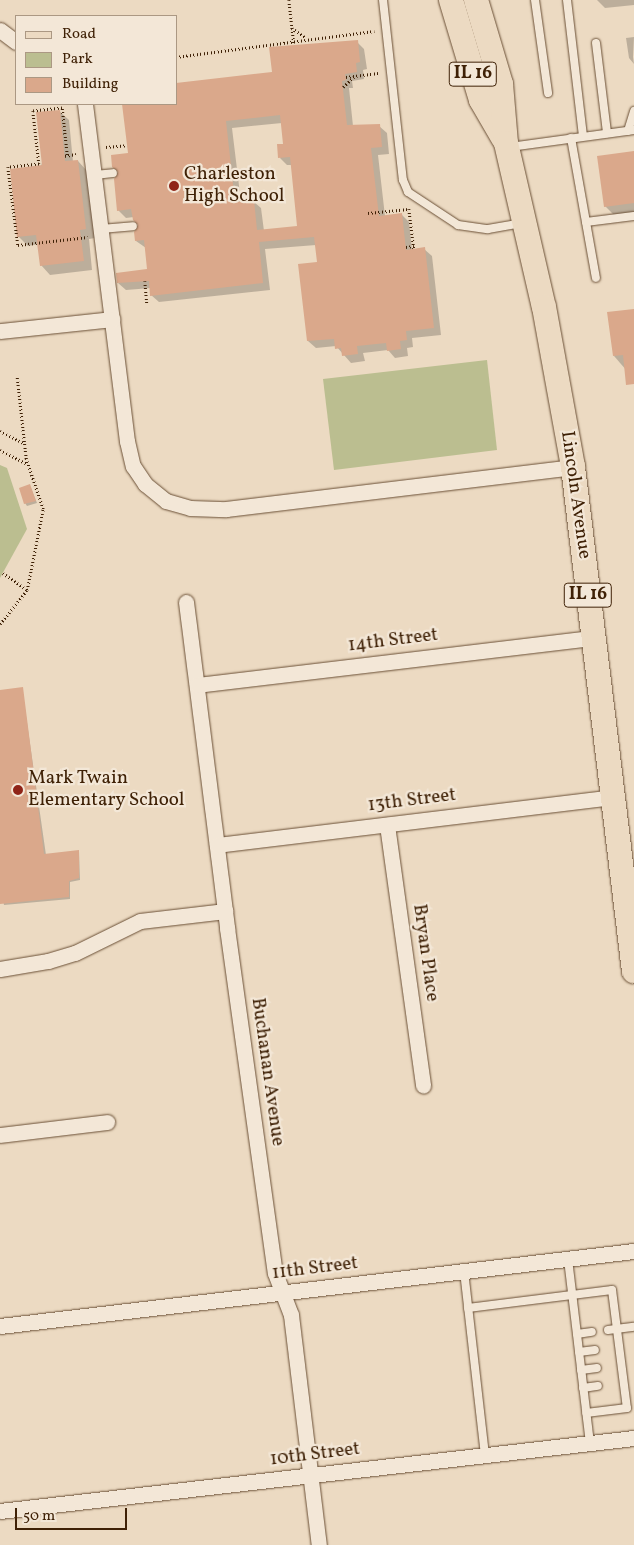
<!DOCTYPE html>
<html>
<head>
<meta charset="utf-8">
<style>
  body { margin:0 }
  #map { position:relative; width:634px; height:1545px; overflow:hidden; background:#ecdac2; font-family:Vollkorn,serif }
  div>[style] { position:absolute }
  .green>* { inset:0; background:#bbbe90 }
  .shadow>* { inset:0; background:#0003 }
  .building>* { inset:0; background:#daa88b }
  .path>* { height:2.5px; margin-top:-1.25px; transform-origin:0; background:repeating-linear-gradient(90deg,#3f2106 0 1px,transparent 0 3.5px) }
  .roads { filter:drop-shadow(0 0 1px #6a4f35) drop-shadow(0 0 1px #6a4f35) }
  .service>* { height:8px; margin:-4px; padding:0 4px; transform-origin:4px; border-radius:4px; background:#f3e7d7 }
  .minor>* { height:15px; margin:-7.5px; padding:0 7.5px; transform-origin:7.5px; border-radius:7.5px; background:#f3e7d7 }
  .primary>* { height:24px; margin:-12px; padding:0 12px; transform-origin:12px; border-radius:12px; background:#ecdac2 }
  .dots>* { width:14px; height:14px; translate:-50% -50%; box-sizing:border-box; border:2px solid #f3e7d7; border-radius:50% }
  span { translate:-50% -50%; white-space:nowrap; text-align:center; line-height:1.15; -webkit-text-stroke:4.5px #f3e7d7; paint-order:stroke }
  .shield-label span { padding:1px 4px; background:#f3e7d7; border:1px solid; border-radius:4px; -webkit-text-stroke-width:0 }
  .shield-label { font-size:18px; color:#3f2106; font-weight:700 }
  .poi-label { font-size:19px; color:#3f2106 }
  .left { translate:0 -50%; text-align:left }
  .street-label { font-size:19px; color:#3f2106 }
  .legend { position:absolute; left:15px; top:15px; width:162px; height:90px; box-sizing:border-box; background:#f3e7d7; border:1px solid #ab9883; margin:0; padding:6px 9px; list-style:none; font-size:15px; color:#3f2106 }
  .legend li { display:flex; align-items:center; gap:10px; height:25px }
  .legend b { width:25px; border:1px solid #ab9883 }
  .scale { position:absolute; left:15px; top:1508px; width:112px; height:22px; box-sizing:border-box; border:2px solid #3f2106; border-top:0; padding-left:6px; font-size:15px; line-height:18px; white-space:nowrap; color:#3f2106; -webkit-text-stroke:4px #f3e7d7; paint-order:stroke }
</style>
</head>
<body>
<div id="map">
  <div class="green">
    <div style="clip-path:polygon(487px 360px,497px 450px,334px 470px,323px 379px)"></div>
    <div style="clip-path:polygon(0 465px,7px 468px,27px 529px,0 578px)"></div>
  </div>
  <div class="shadow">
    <div style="clip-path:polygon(597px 0,634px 0,634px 5px,605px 8px)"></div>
    <div style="clip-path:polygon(634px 37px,633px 57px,634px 64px,629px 58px,626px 38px)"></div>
    <div style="clip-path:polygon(evenodd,357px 42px,364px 49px,367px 69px,363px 70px,364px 79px,352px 81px,353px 88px,349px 88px,353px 126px,379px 126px,387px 133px,389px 154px,378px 155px,385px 216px,401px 214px,409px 222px,412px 250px,424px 249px,432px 256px,441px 335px,412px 338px,413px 347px,407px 348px,408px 356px,395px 358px,388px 350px,363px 353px,365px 361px,351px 363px,336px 346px,316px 348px,308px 341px,318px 263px,316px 245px,265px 249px,270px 290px,159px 302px,151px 295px,151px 288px,126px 290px,118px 283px,149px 270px,146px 248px,136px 241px,140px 226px,134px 217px,126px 218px,118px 210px,129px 155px,124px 104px,176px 104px,274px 73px,357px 42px,282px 123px,285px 145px,280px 158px,287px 165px,292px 165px,299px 227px,264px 231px,261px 208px,253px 201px,241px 202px,232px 128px,282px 123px)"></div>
    <div style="clip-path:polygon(59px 111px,69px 120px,73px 162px,78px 161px,87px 171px,95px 238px,89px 239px,92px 270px,50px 275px,41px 265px,39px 244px,28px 246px,18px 236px)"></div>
    <div style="clip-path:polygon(634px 153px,634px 214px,615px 216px,605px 206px)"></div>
    <div style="clip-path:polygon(634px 310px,634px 379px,614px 356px)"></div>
    <div style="clip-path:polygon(30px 486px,37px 503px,27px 506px,25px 503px)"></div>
    <div style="clip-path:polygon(22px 688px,46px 855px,79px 851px,80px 880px,70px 882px,70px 899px,4px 905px,0 887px,0 691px)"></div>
  </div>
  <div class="building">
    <div style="clip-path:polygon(evenodd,358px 40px,360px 62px,356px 63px,357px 72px,345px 74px,346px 80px,342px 81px,347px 125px,380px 124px,382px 147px,371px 148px,379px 216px,402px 213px,406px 250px,425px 247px,434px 328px,406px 331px,407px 340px,400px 341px,401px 349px,387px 351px,386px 343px,357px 346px,358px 354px,342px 356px,341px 348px,335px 349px,334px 339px,307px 341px,298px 264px,317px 262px,314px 237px,259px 242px,263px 283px,150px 296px,149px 281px,117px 283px,116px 273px,147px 269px,144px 240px,135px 241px,134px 232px,138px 225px,133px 220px,131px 209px,117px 211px,114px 179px,118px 172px,112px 167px,111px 155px,128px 153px,122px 104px,176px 104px,176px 83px,272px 72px,269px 47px,358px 40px,280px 115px,283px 144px,277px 144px,278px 158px,290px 157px,297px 226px,257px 230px,254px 200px,235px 202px,226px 121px,280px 115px)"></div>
    <div style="clip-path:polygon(60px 110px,65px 161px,78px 160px,86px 229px,80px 230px,84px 261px,40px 266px,36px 235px,17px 237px,10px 169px,42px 165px,36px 112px)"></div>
    <div style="clip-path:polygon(634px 151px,634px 203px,604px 207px,597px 156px)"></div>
    <div style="clip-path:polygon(634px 309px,634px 384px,626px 385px,623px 355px,613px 356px,607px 312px)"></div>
    <div style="clip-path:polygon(30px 484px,36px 501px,24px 504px,19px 488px)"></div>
    <div style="clip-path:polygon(23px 687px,44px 854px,79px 850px,79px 878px,69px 881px,69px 897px,0 904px,0 690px)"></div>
  </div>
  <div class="path">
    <div style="left:289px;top:0;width:44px;rotate:83.5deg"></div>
    <div style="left:292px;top:28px;width:16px;rotate:35deg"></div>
    <div style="left:176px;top:57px;width:200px;rotate:-7.5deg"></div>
    <div style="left:346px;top:77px;width:33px;rotate:-7deg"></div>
    <div style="left:343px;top:87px;width:16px;rotate:-43deg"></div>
    <div style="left:106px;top:147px;width:21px;rotate:-5deg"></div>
    <div style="left:67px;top:155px;width:47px;rotate:-96.1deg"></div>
    <div style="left:62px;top:108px;width:29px;rotate:174deg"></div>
    <div style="left:33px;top:111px;width:53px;rotate:83.5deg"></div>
    <div style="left:39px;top:164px;width:31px;rotate:174deg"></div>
    <div style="left:8px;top:167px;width:79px;rotate:82.7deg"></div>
    <div style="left:18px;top:245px;width:70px;rotate:-6.5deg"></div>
    <div style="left:65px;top:156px;width:11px;rotate:-10deg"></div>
    <div style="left:368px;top:213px;width:41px;rotate:-5.6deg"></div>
    <div style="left:409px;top:209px;width:40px;rotate:82.9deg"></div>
    <div style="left:406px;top:247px;width:8px;rotate:-7deg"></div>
    <div style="left:145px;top:281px;width:22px;rotate:85deg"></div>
    <div style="left:0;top:431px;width:27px;rotate:27deg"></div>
    <div style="left:0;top:450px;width:30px;rotate:27deg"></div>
    <div style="left:3px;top:573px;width:29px;rotate:35deg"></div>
    <div style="left:0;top:624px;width:43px;rotate:-51.5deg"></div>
    <div style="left:27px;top:590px;width:83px;rotate:-78.8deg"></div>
    <div style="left:43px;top:509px;width:53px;rotate:-108.8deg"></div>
    <div style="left:26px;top:459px;width:82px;rotate:-96.3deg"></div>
  </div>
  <div class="roads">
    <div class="service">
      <div style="left:383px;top:0;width:181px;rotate:83.7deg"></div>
      <div style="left:403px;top:180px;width:13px;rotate:67deg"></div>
      <div style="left:408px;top:192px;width:60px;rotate:33.4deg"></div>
      <div style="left:458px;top:225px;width:30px;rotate:8deg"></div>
      <div style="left:488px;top:229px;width:34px;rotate:-10deg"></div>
      <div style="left:535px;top:0;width:94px;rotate:82deg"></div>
      <div style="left:567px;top:0;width:137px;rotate:83.3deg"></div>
      <div style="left:596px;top:43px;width:91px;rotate:83deg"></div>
      <div style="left:628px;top:131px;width:21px;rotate:-73deg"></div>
      <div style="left:571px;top:138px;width:142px;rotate:79.9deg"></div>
      <div style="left:510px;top:147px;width:125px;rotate:-7.8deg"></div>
      <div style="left:95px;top:175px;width:18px;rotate:-6deg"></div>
      <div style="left:586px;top:222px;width:48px;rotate:-7.1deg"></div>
      <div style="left:101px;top:229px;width:32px;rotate:-5deg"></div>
      <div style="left:568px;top:1259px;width:185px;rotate:83.2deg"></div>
      <div style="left:464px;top:1271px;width:185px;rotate:83.5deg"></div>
      <div style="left:468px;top:1308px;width:145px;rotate:-7.1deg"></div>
      <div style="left:612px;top:1290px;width:119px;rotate:82.8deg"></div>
      <div style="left:627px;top:1408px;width:41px;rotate:173deg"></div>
      <div style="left:608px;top:1330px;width:26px;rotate:-7deg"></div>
      <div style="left:577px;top:1334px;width:15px;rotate:-8deg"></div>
      <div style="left:579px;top:1352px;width:16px;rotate:-7deg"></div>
      <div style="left:581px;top:1370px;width:16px;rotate:-7deg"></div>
      <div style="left:583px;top:1388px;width:15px;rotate:-8deg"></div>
    </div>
    <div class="minor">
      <div style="left:0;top:30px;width:20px;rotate:37deg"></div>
      <div style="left:85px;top:104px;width:340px;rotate:82.9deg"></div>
      <div style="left:127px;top:441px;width:26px;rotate:77deg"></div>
      <div style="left:133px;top:466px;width:22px;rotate:56deg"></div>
      <div style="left:145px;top:484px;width:27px;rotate:39deg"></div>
      <div style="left:166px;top:501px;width:25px;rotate:16deg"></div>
      <div style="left:190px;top:508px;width:36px;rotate:2deg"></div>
      <div style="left:226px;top:509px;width:350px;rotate:-6.9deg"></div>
      <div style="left:0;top:331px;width:113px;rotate:-6.1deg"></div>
      <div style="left:186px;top:602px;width:329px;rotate:82.8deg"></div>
      <div style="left:227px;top:928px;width:348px;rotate:82.1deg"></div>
      <div style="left:275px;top:1273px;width:45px;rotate:69.1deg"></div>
      <div style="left:291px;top:1315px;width:232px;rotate:83.1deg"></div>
      <div style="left:197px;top:685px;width:400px;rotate:-6.8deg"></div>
      <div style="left:387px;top:825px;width:263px;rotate:82.1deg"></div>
      <div style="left:217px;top:845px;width:399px;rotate:-6.9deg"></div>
      <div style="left:0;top:969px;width:49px;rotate:-9.5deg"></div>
      <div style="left:48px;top:961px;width:28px;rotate:-17deg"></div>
      <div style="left:75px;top:953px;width:72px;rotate:-26.2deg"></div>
      <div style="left:140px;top:921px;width:86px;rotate:-6.7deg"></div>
      <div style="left:0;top:1135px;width:108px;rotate:-6.9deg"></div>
      <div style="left:0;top:1326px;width:638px;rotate:-6.75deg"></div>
      <div style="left:0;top:1511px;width:638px;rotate:-6.57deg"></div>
    </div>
    <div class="primary">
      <div style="left:451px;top:0;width:104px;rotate:73.3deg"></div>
      <div style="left:481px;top:100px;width:44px;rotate:59.9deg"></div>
      <div style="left:476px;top:0;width:88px;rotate:73.4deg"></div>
      <div style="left:501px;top:84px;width:59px;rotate:85.2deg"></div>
      <div style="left:506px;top:143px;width:168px;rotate:77deg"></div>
      <div style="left:544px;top:307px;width:163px;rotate:79.7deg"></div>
      <div style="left:573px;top:467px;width:508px;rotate:83.1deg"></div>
    </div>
  </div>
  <div class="dots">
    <div style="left:174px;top:186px;background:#8f2418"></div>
    <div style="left:18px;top:790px;background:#8f2418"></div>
  </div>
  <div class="shield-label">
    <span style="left:473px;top:74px">IL 16</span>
    <span style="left:588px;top:595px">IL 16</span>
  </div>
  <div class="poi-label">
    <span class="left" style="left:184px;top:186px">Charleston<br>High School</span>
    <span class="left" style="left:28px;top:790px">Mark Twain<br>Elementary School</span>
  </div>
  <div class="street-label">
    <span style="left:575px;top:495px;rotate:82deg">Lincoln Avenue</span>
    <span style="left:393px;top:641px;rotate:-7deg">14th Street</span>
    <span style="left:412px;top:801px;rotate:-7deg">13th Street</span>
    <span style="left:425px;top:953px;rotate:82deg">Bryan Place</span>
    <span style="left:267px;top:1072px;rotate:82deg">Buchanan Avenue</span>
    <span style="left:315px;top:1269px;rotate:-7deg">11th Street</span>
    <span style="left:315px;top:1455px;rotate:-7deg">10th Street</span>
  </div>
  <ul class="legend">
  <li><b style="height:6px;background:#ecdac2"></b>Road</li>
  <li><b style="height:14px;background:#bbbe90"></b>Park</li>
  <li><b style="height:14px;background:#daa88b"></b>Building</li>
  </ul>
  <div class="scale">50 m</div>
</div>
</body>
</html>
